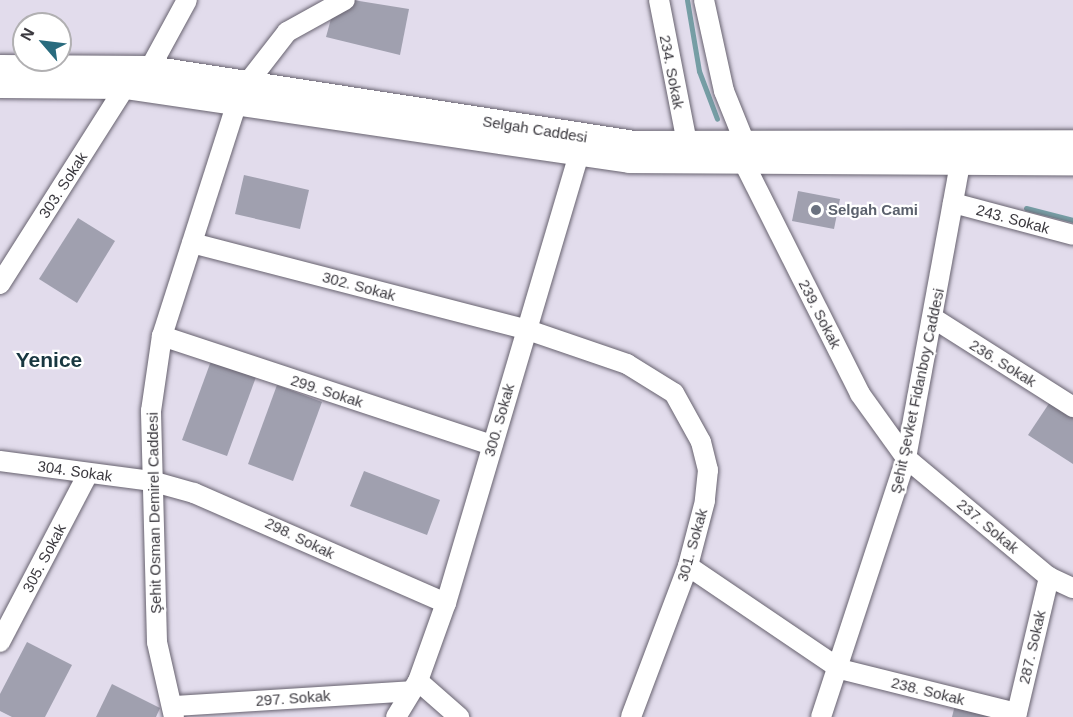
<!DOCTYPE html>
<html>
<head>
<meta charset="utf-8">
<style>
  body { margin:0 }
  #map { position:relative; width:1073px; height:717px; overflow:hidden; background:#e2dcec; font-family:Arial,sans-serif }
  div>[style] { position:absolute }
  .stream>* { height:5px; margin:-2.5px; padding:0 2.5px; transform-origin:2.5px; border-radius:2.5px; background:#769ea5 }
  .building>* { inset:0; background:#a0a0af }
  .roads { filter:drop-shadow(0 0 2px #67626f) drop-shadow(0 0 2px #67626f) }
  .minor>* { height:20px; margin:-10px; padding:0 10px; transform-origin:10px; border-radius:10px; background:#fff }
  .major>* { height:24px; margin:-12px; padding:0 12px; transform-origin:12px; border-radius:12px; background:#fff }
  .dots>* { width:16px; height:16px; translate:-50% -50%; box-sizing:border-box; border:3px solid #fff; border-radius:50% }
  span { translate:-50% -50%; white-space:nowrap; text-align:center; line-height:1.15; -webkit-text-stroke:4.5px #fff; paint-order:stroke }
  .street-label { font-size:15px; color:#3b393f }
  .worship-label { font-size:15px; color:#5b616d; font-weight:700 }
  .left { translate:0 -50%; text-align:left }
  .district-label { font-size:21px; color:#183740; font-weight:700 }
  .north { position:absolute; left:12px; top:12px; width:60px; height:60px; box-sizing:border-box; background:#fff; border:2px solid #b1b0b2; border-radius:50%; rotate:298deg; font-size:16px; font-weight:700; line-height:24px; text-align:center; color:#3b393f }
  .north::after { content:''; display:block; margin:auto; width:21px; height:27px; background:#296b7e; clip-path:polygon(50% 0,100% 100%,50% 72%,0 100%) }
</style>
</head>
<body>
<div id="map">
  <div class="stream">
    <div style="left:687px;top:0;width:72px;rotate:80.4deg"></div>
    <div style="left:699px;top:71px;width:51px;rotate:69.4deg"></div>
    <div style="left:1026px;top:208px;width:49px;rotate:14.3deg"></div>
  </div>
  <div class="building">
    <div style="clip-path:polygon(353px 0,409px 9px,400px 55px,326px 37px,332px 15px)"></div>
    <div style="clip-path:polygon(244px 175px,309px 190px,300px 229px,235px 214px)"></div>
    <div style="clip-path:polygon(798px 191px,840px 199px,834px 229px,792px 221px)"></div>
    <div style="clip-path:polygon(78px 218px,115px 241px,77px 303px,39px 279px)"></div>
    <div style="clip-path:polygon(211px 361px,256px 377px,227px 456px,182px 440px)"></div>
    <div style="clip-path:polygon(277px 385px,322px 402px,293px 481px,248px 464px)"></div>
    <div style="clip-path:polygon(1050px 402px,1073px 418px,1073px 464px,1028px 435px)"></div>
    <div style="clip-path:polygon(364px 471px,440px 500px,427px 535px,350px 506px)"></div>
    <div style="clip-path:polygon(27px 642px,72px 665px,45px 717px,12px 717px,0 711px,0 694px)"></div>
    <div style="clip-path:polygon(112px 684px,160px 708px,156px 717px,96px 717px)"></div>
    <div style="clip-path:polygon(955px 705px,1000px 717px,952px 717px)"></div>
  </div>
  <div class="roads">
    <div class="minor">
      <div style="left:659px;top:0;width:146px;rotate:78.9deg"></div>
      <div style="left:704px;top:0;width:93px;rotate:77.6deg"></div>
      <div style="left:724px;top:91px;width:56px;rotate:68deg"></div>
      <div style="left:150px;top:68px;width:77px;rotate:-61.4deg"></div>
      <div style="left:249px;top:81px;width:62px;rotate:-52.2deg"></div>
      <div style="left:287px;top:32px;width:66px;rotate:-28.9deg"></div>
      <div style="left:744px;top:163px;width:258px;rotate:63.3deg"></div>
      <div style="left:860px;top:394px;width:79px;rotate:54.3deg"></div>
      <div style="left:906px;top:458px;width:186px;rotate:39.8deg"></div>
      <div style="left:1049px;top:577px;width:26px;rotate:25deg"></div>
      <div style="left:953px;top:203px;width:124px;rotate:14.9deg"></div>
      <div style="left:192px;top:243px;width:344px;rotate:14.5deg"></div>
      <div style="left:525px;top:329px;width:108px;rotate:18.9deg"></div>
      <div style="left:627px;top:364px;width:55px;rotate:31.7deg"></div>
      <div style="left:674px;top:393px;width:56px;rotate:61.1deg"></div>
      <div style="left:701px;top:442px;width:29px;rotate:76deg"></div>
      <div style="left:708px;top:470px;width:31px;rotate:96deg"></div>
      <div style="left:705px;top:501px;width:67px;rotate:104.7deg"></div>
      <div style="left:688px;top:566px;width:161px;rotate:110.7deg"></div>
      <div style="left:0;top:284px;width:233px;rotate:-57.6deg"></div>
      <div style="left:933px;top:318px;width:166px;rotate:32.4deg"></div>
      <div style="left:162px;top:336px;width:348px;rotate:18.3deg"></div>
      <div style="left:0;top:461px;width:152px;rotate:7.5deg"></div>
      <div style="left:151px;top:481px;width:45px;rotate:15.6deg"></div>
      <div style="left:194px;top:493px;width:275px;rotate:23.6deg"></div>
      <div style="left:688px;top:566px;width:184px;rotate:34.1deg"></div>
      <div style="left:840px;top:669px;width:182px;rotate:14deg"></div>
      <div style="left:0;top:642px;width:190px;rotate:-62.4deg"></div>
      <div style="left:418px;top:681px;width:55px;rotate:41.3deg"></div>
      <div style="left:175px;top:706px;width:236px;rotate:-3.6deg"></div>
      <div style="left:174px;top:717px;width:77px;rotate:-102.8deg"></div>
      <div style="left:157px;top:642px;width:231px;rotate:-91.5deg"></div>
      <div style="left:151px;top:411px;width:76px;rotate:-81.7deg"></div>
      <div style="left:162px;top:336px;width:246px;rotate:-72.2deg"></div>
      <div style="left:396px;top:717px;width:42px;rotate:-58.6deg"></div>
      <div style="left:418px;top:681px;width:83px;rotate:-70.3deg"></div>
      <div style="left:446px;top:603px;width:465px;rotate:-73.5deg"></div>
      <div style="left:821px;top:717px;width:273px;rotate:-71.8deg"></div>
      <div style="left:906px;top:458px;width:300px;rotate:-79.6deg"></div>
      <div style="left:1016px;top:717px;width:144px;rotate:-76.7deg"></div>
    </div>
    <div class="major">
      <div style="left:0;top:67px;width:150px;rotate:0.4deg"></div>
      <div style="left:150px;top:68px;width:489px;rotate:8.8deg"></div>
      <div style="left:633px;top:143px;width:440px;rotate:-0.1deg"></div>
      <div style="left:0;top:86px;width:125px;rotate:0.5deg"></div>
      <div style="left:125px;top:87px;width:510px;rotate:8.34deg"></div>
      <div style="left:630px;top:161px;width:443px;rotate:0.3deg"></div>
    </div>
  </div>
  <div class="dots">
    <div style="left:816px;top:210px;background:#6b7280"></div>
  </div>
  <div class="street-label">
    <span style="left:672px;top:72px;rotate:79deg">234. Sokak</span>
    <span style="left:535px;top:129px;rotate:9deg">Selgah Caddesi</span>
    <span style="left:63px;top:185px;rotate:-57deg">303. Sokak</span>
    <span style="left:1013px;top:219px;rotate:15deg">243. Sokak</span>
    <span style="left:359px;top:286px;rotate:15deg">302. Sokak</span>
    <span style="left:820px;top:314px;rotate:63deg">239. Sokak</span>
    <span style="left:1003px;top:363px;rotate:32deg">236. Sokak</span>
    <span style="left:327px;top:391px;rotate:18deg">299. Sokak</span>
    <span style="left:917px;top:391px;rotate:-78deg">Şehit Şevket Fidanboy Caddesi</span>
    <span style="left:499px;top:420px;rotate:-74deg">300. Sokak</span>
    <span style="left:75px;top:471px;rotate:8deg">304. Sokak</span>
    <span style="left:154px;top:513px;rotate:-91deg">Şehit Osman Demirel Caddesi</span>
    <span style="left:988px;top:526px;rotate:40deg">237. Sokak</span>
    <span style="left:300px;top:538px;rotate:26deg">298. Sokak</span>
    <span style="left:692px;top:545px;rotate:-74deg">301. Sokak</span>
    <span style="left:44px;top:558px;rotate:-62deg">305. Sokak</span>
    <span style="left:1032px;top:647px;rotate:-77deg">287. Sokak</span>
    <span style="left:928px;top:691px;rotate:14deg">238. Sokak</span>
    <span style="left:293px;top:698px;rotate:-4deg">297. Sokak</span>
  </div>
  <div class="worship-label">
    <span class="left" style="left:828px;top:210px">Selgah Cami</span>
  </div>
  <div class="district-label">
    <span style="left:49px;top:360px">Yenice</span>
  </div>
  <div class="north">N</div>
</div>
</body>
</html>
